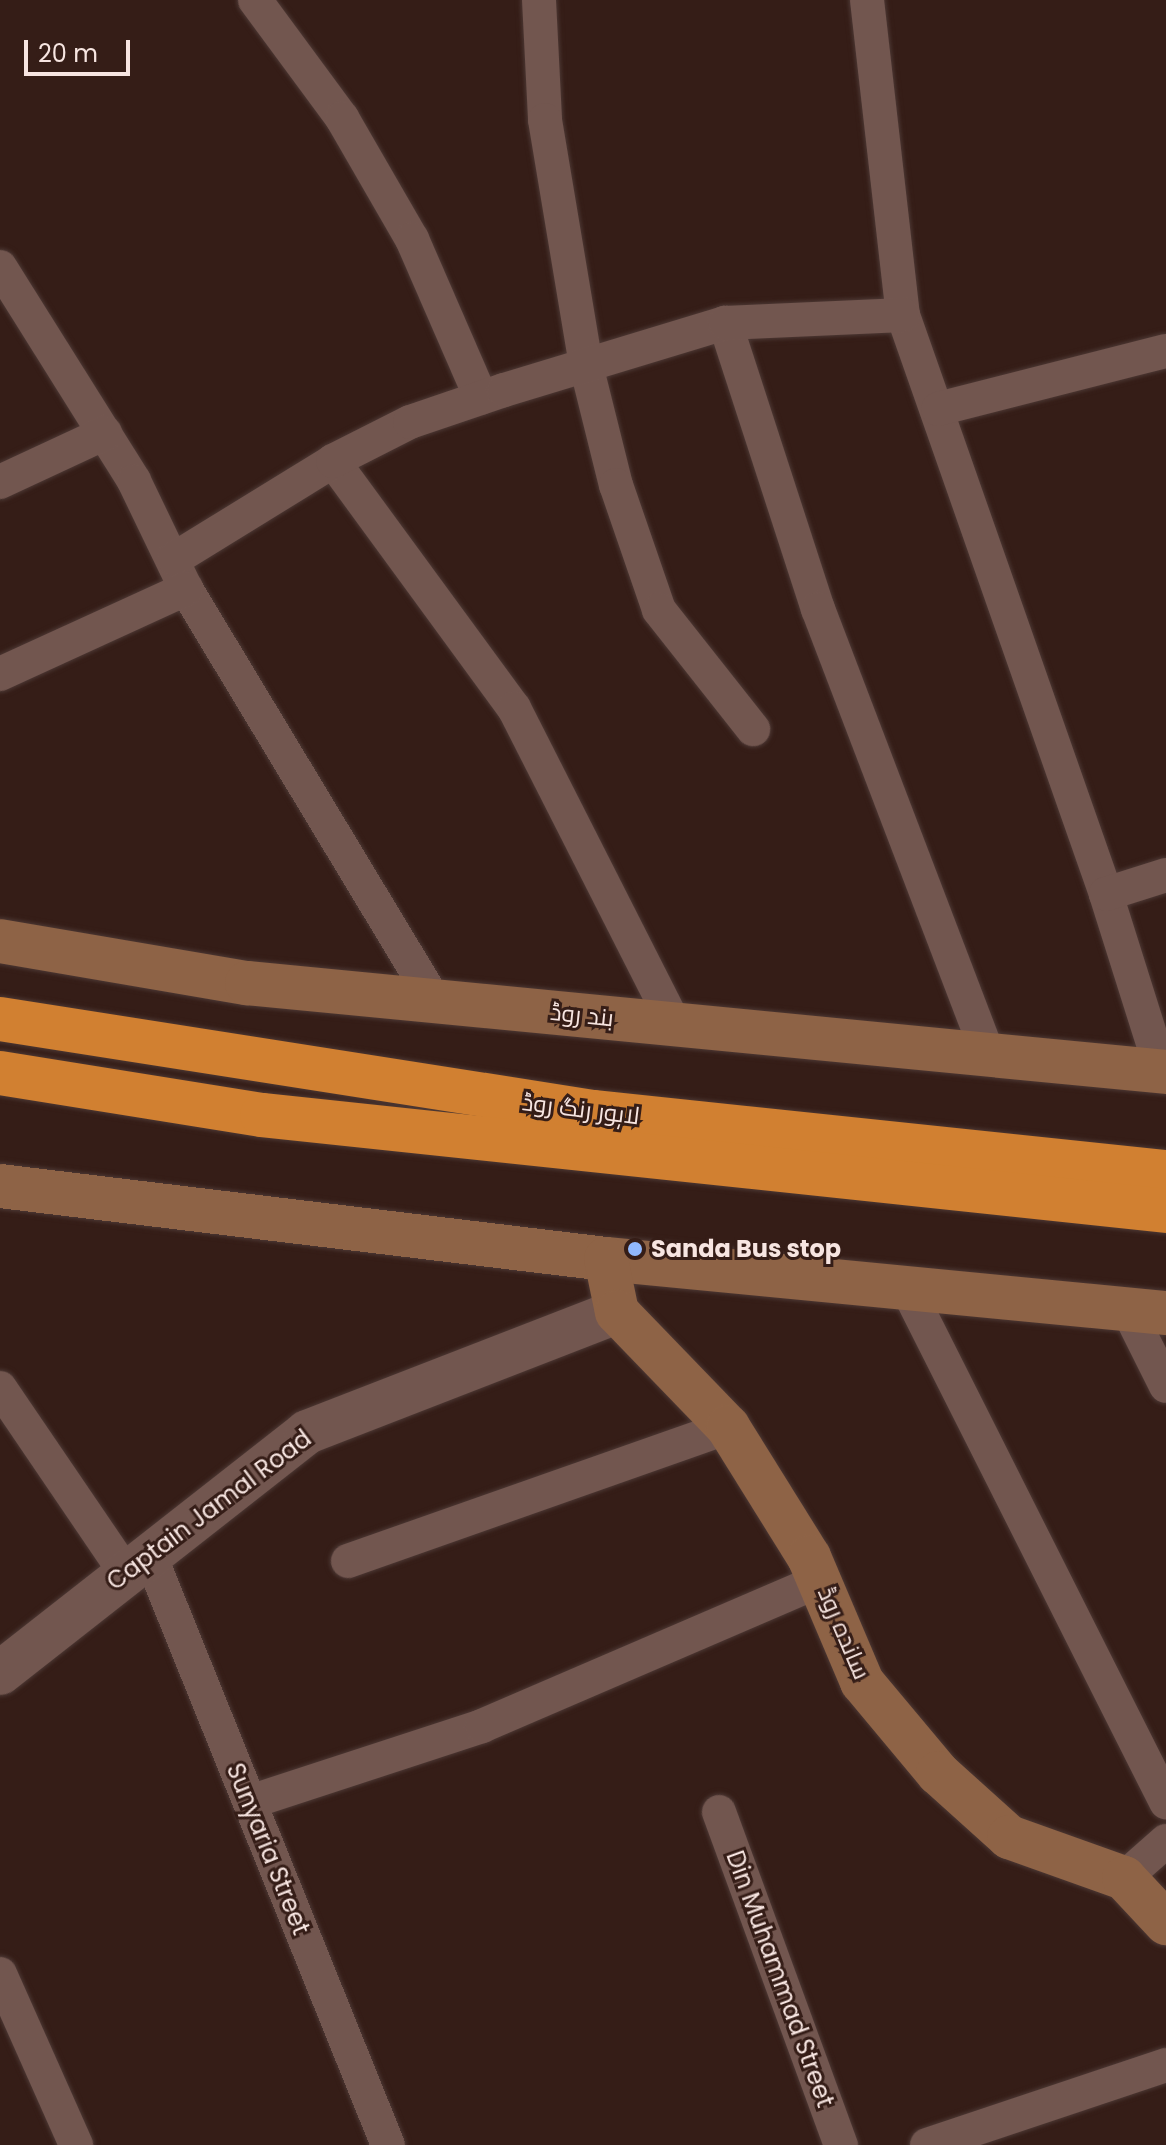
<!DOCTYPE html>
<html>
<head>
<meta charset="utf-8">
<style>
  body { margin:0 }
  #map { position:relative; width:1166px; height:2145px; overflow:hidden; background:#351d17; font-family:Poppins,Cairo,sans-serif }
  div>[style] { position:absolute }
  .roads { filter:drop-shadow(0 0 2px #4c3834) drop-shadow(0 0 2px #4c3834) }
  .minor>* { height:34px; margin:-17px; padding:0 17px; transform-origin:17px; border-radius:17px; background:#72564f }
  .tertiary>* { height:44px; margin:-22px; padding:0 22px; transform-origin:22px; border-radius:22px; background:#72564f }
  .secondary>* { height:44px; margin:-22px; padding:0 22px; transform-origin:22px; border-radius:22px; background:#8e6346 }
  .motorway>* { height:44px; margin:-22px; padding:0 22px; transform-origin:22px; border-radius:22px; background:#d18031 }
  .dots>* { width:22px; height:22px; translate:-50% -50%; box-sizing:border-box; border:4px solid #351d17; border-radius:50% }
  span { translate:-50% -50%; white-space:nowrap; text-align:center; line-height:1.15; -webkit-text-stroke:6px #351d17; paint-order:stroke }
  .street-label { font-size:24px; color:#f7e5e1 }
  .poi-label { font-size:24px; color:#f7e5e1; font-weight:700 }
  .left { translate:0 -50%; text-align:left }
  .scale { position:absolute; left:24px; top:40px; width:106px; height:36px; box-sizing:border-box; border:4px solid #f7e5e1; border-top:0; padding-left:10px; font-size:24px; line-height:28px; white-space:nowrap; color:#f7e5e1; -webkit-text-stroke:6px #351d17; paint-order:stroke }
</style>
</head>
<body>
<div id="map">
  <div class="roads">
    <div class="minor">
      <div style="left:255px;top:0;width:147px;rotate:53.6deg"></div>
      <div style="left:342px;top:118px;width:140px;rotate:60deg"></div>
      <div style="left:412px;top:239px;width:173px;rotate:66.5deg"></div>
      <div style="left:539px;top:0;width:120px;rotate:87.1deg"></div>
      <div style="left:545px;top:120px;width:248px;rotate:80.5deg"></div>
      <div style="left:586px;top:365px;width:124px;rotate:76deg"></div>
      <div style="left:616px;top:485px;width:132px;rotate:71deg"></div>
      <div style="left:659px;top:610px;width:152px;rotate:51.7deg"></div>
      <div style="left:867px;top:0;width:317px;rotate:83.5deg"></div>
      <div style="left:903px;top:315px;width:614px;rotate:70.68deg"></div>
      <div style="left:0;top:267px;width:252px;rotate:57.9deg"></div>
      <div style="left:134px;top:481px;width:120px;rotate:64.3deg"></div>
      <div style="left:186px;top:589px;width:481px;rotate:58.9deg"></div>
      <div style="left:725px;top:323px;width:301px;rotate:72deg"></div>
      <div style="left:818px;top:609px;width:477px;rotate:69.1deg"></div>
      <div style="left:938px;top:409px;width:235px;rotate:-14.3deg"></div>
      <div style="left:333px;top:461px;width:306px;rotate:53.8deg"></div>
      <div style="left:514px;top:708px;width:354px;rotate:63.1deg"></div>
      <div style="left:0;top:482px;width:116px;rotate:-25deg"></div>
      <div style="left:174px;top:559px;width:187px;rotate:-31.6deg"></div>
      <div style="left:333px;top:461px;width:86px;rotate:-26.9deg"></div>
      <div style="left:410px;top:422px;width:99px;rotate:-18.8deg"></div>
      <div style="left:504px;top:390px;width:231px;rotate:-16.9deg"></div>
      <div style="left:725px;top:323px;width:178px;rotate:-2.6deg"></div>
      <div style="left:0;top:674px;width:205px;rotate:-24.6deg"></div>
      <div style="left:1162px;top:1072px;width:187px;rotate:-107.5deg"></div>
      <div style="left:1106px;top:894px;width:63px;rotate:-17.6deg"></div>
      <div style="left:907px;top:1288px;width:576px;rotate:63.26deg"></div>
      <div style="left:1127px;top:1308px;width:87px;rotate:63.4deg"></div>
      <div style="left:0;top:1388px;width:222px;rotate:55.8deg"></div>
      <div style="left:149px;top:1553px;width:638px;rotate:68.02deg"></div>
      <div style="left:348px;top:1561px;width:403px;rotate:-19.4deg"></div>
      <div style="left:250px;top:1802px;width:244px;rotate:-18.1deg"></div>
      <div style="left:482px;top:1726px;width:369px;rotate:-23.3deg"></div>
      <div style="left:719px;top:1812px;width:355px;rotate:69.9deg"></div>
      <div style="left:1124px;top:1878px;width:56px;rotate:-41.4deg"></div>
      <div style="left:0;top:1974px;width:187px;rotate:66deg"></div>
      <div style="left:927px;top:2145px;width:252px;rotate:-18.5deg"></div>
    </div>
    <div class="tertiary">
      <div style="left:0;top:1673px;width:390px;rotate:-38.1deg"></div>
      <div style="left:307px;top:1432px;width:332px;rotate:-21.2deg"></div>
    </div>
    <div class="secondary">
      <div style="left:0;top:941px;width:251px;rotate:9.7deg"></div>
      <div style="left:247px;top:983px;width:923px;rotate:5.53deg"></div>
      <div style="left:0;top:1186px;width:610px;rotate:6.87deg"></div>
      <div style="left:606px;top:1259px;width:563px;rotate:5.51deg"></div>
      <div style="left:606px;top:1259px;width:54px;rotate:78.3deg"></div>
      <div style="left:617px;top:1312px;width:160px;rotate:46deg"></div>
      <div style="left:728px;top:1427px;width:153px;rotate:58.1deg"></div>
      <div style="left:809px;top:1557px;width:136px;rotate:67deg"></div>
      <div style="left:862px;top:1682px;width:119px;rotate:50.1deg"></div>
      <div style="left:938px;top:1773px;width:96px;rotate:42deg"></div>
      <div style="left:1009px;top:1837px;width:122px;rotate:19.6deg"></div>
      <div style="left:1124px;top:1878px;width:62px;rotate:47deg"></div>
    </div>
    <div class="motorway">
      <div style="left:0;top:1019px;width:600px;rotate:8.91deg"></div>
      <div style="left:593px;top:1112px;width:576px;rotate:5.98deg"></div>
      <div style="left:0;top:1073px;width:265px;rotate:9.1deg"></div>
      <div style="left:262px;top:1115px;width:909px;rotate:6.06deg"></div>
    </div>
  </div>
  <div class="dots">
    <div style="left:635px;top:1249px;background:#91b8fd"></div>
  </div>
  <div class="street-label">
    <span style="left:582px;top:1015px;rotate:6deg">بند روڈ</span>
    <span style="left:581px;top:1109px;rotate:7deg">لاہور رنگ روڈ</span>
    <span style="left:209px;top:1510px;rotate:-37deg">Captain Jamal Road</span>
    <span style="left:844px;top:1633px;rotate:67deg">ساندہ روڈ</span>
    <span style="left:268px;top:1849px;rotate:68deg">Sunyaria Street</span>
    <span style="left:780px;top:1979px;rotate:70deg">Din Muhammad Street</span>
  </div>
  <div class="poi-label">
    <span class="left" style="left:651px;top:1249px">Sanda Bus stop</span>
  </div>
  <div class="scale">20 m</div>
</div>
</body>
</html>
